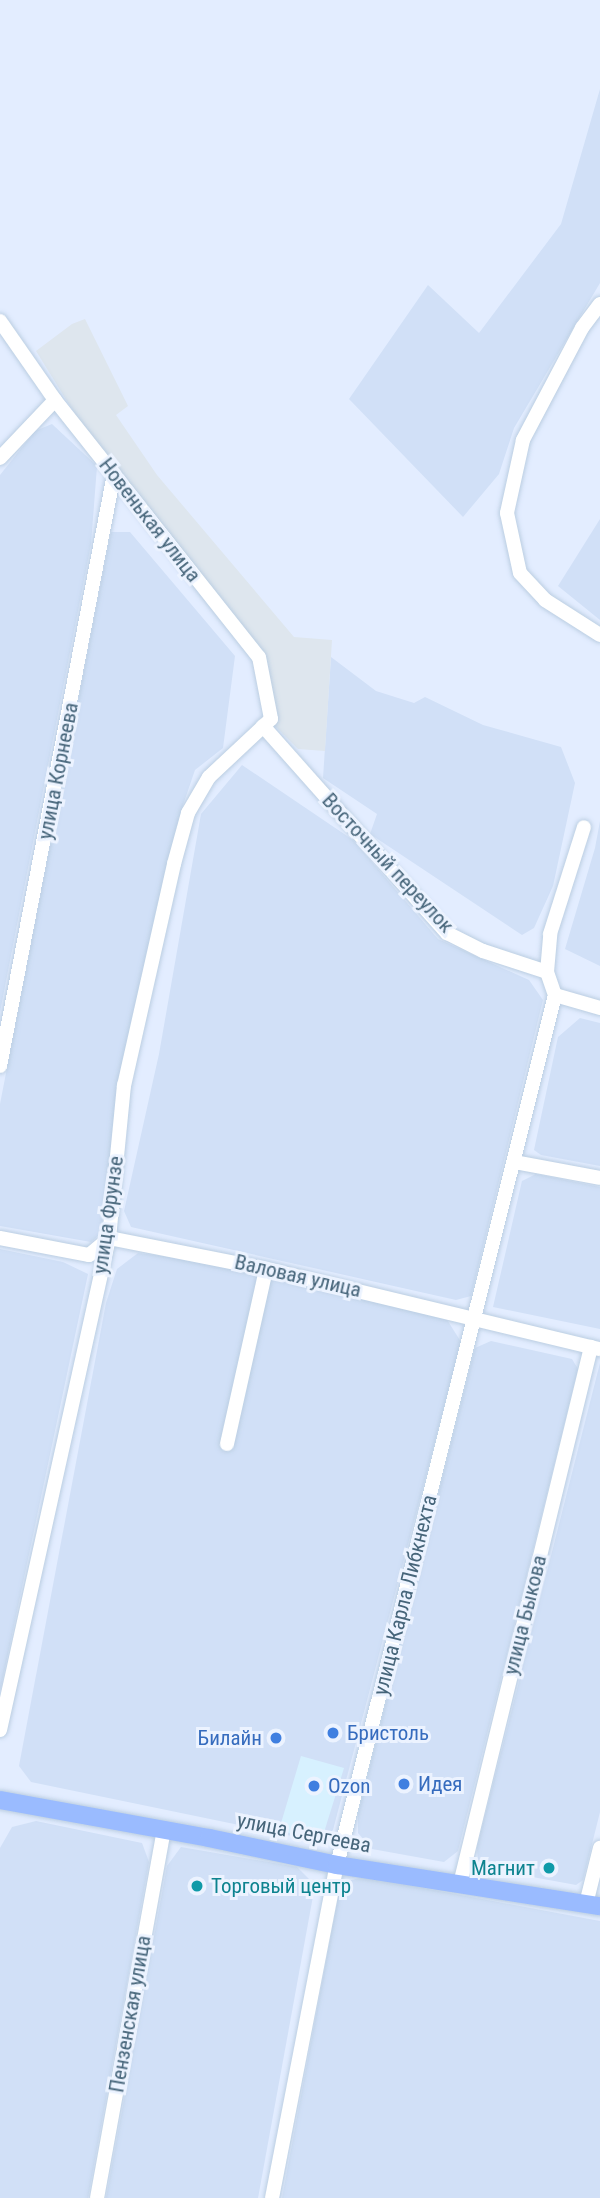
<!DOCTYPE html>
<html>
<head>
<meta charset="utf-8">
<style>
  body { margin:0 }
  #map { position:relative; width:600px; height:2198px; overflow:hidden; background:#e3edff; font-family:"Roboto Condensed",sans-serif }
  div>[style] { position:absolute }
  .residential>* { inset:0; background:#d1e0f7 }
  .commercial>* { inset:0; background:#d7f1ff }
  .industrial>* { inset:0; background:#dee6ee }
  .roads { filter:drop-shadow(0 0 2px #bbcee2) drop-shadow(0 0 2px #bbcee2) }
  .minor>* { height:14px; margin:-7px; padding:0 7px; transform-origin:7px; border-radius:7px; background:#fff }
  .major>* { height:18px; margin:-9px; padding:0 9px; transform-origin:9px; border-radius:9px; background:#9abbff }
  .dots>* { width:19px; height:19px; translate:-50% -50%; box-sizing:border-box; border:4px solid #ecf3ff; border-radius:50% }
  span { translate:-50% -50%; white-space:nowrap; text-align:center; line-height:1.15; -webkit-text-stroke:6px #ecf3ff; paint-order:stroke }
  .street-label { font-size:21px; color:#46657a }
  .shop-label { font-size:21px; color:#366cbe }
  .left { translate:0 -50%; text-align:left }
  .right { translate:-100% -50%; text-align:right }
  .culture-label { font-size:21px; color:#0d838f }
</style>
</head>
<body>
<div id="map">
  <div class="residential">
    <div style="clip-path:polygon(600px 89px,600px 283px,514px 428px,499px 474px,463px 517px,349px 399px,428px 285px,479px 333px,561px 224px)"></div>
    <div style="clip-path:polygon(52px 424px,97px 466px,91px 544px,0 1012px,0 475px,35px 431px)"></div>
    <div style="clip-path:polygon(600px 519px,600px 620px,558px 586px)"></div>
    <div style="clip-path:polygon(111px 532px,130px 532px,235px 656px,223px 748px,195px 770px,183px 805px,99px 1235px,91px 1242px,0 1226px,0 1104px)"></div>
    <div style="clip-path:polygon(331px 657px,376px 691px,414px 703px,425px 697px,483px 725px,561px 747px,575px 783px,553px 886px,534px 928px,522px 935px,370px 834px,377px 814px,323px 778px)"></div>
    <div style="clip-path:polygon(242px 765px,353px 840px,438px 939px,529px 980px,543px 1000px,471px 1296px,456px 1300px,131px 1227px,124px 1211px,159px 1054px,201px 814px)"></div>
    <div style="clip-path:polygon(600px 821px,600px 966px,565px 949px,595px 848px)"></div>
    <div style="clip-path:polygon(580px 1018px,600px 1023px,600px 1166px,541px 1155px,534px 1150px,558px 1037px)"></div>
    <div style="clip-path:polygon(536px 1174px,600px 1187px,600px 1329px,493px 1307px,522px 1181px)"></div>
    <div style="clip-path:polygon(0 1249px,63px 1262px,88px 1274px,0 1692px)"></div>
    <div style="clip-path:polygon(138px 1253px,266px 1269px,446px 1318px,461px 1342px,333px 1830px,321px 1842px,31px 1782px,19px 1766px,106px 1303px,117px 1269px)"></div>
    <div style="clip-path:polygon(491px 1341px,572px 1359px,578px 1369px,458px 1851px,444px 1862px,372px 1849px,358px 1833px,358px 1814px,475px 1348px)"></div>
    <div style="clip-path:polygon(600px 1363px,600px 1812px,583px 1880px,576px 1885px,489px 1869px,478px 1862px,477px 1847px)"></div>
    <div style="clip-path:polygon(36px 1821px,142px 1843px,149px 1862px,88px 2198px,0 2198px,0 1848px,12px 1827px)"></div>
    <div style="clip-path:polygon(181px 1847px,297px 1867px,309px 1879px,313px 1896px,258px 2198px,106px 2198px,167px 1866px)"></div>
    <div style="clip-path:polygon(364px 1877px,600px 1921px,600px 2198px,282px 2198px,339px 1892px,343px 1882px)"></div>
  </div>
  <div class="commercial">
    <div style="clip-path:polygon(301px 1756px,344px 1768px,321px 1842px,279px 1830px)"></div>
  </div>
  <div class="industrial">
    <div style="clip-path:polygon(85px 319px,128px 406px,116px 415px,157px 475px,294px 637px,332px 640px,325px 751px,298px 749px,265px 716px,249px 647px,130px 503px,36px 351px,72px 324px)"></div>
  </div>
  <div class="roads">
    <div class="minor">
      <div style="left:600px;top:304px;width:30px;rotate:127deg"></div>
      <div style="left:582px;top:328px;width:127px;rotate:117.8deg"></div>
      <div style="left:523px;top:440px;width:75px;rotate:102.4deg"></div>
      <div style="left:507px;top:513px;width:61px;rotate:77.8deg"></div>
      <div style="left:520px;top:573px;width:37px;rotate:47deg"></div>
      <div style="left:545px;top:600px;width:65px;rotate:32.5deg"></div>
      <div style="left:0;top:321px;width:96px;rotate:55.2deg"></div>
      <div style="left:55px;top:400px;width:328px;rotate:51.6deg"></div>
      <div style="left:259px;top:657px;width:63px;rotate:79deg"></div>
      <div style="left:271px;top:719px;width:85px;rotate:136.9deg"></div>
      <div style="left:209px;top:777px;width:42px;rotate:120.3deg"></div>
      <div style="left:188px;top:813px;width:53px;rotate:105.4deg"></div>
      <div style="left:174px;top:864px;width:227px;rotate:102.7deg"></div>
      <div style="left:124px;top:1085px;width:154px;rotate:95.6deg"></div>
      <div style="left:109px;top:1238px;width:504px;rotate:102.49deg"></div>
      <div style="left:0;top:458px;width:80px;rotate:-46.5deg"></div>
      <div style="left:263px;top:726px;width:277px;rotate:48.4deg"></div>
      <div style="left:447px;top:933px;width:40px;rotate:26.6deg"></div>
      <div style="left:483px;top:951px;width:67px;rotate:18.2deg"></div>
      <div style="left:547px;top:972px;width:24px;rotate:71deg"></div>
      <div style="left:555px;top:995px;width:47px;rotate:16.1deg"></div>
      <div style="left:547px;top:972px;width:38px;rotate:-85deg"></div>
      <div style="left:550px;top:934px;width:112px;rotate:-72.4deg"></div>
      <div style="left:0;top:1066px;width:603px;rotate:-79.1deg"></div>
      <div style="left:514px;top:1162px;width:87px;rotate:10.5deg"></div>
      <div style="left:0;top:1238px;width:91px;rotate:10.8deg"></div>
      <div style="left:89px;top:1255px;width:26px;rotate:-40deg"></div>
      <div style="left:109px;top:1238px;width:160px;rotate:11.2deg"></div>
      <div style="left:266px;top:1269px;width:343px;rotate:13.5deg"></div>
      <div style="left:227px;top:1444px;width:179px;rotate:-77.4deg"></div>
      <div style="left:460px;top:1884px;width:553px;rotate:-76.29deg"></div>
      <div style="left:586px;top:1904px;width:58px;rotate:-76deg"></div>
      <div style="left:97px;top:2198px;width:375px;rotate:-79.7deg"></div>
      <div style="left:272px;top:2198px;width:339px;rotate:-79deg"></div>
      <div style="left:337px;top:1865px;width:897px;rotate:-75.93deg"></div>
    </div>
    <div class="major">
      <div style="left:0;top:1800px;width:212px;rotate:10.3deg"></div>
      <div style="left:209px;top:1838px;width:131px;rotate:11.9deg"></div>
      <div style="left:337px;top:1865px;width:266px;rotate:8.9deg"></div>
    </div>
  </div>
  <div class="dots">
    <div style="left:333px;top:1733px;background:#3f7fe0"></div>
    <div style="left:276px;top:1738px;background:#3f7fe0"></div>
    <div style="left:404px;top:1784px;background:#3f7fe0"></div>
    <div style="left:314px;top:1786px;background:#3f7fe0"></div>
    <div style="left:549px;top:1868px;background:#0f9aa8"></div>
    <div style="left:197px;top:1886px;background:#0f9aa8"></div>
  </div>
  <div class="street-label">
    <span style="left:150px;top:520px;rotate:52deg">Новенькая улица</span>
    <span style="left:58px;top:771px;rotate:-79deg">улица Корнеева</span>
    <span style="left:388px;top:863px;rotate:47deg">Восточный переулок</span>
    <span style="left:108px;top:1215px;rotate:-82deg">улица Фрунзе</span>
    <span style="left:298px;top:1276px;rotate:13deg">Валовая улица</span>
    <span style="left:405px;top:1595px;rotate:-76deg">улица Карла Либкнехта</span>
    <span style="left:525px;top:1615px;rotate:-76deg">улица Быкова</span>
    <span style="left:304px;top:1833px;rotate:11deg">улица Сергеева</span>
    <span style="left:130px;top:2014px;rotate:-80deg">Пензенская улица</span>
  </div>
  <div class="shop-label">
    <span class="left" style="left:347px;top:1733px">Бристоль</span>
    <span class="right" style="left:262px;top:1738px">Билайн</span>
    <span class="left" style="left:418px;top:1784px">Идея</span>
    <span class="left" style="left:328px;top:1786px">Ozon</span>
  </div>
  <div class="culture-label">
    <span class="right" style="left:535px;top:1868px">Магнит</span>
    <span class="left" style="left:211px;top:1886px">Торговый центр</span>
  </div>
</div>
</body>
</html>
